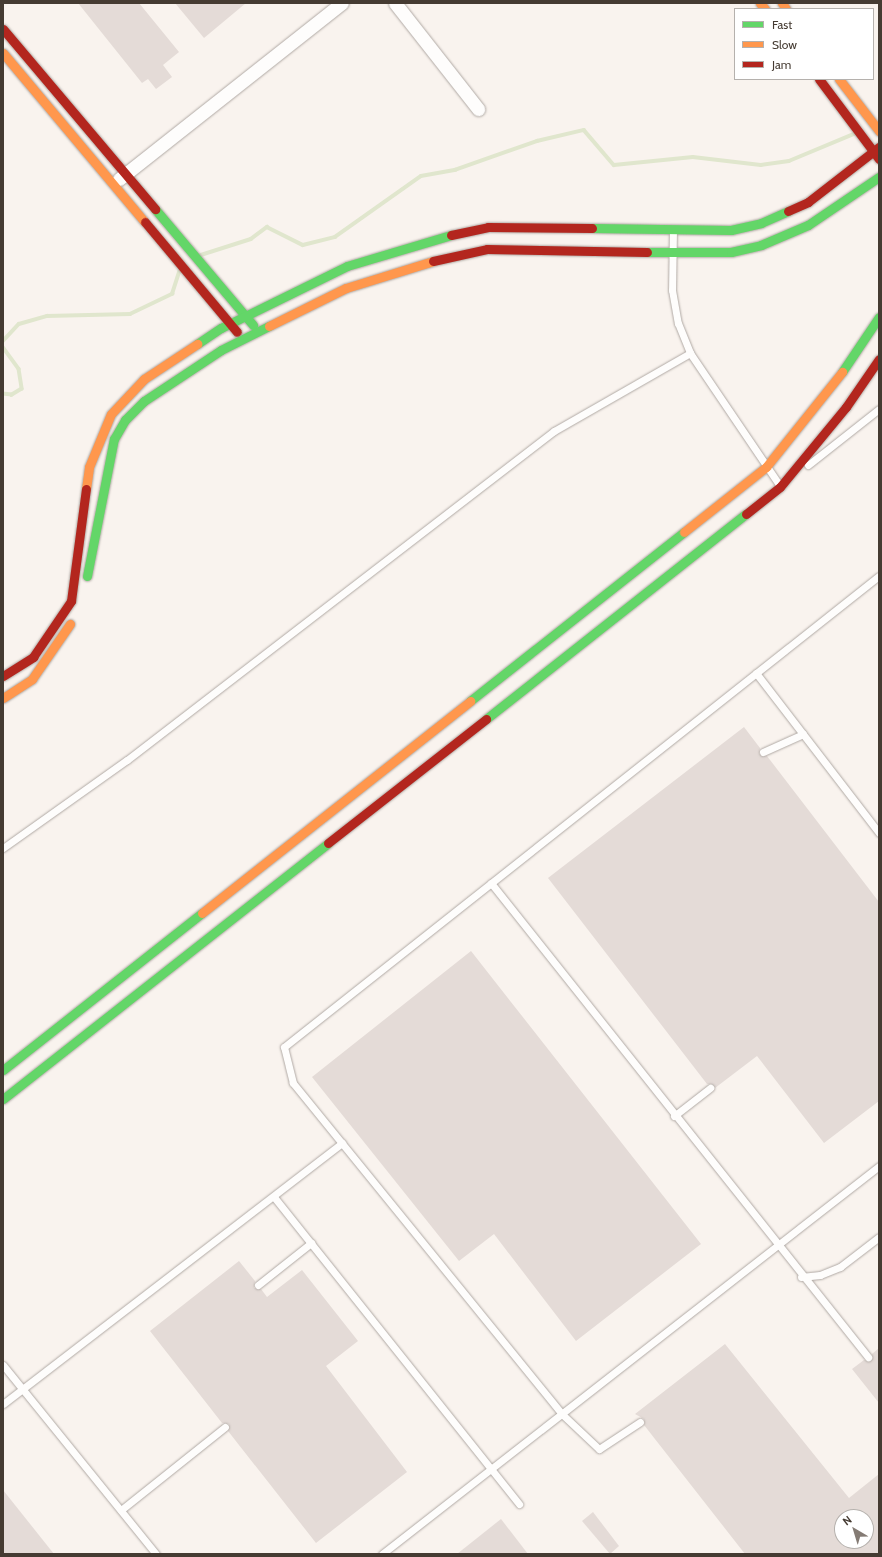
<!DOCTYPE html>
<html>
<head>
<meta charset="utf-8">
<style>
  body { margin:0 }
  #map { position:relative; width:882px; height:1557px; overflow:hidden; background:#f9f3ee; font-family:Cabin,sans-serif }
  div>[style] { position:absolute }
  .stream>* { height:3.5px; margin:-1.75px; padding:0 1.75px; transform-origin:1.75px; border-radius:1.75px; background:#e0e6cd }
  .building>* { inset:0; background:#e4dbd7 }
  .roads { filter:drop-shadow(0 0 1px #b0a9a4) drop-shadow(0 0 1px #b0a9a4) }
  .lane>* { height:7px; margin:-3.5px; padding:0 3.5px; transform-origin:3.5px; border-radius:3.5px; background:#fefdfc }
  .street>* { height:13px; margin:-6.5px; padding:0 6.5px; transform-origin:6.5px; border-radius:6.5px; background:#fefdfc }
  .fast>* { height:9px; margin:-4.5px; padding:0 4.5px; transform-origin:4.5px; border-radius:4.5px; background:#63d668 }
  .slow>* { height:9px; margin:-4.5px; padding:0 4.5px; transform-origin:4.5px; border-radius:4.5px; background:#ff974d }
  .jam>* { height:9px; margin:-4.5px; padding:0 4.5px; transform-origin:4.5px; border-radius:4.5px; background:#b3261e }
  span { translate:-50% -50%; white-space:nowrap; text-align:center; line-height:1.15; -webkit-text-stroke:3px #fff; paint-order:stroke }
  .frame { position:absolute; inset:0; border:4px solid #453b32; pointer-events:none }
  .legend { position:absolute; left:734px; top:8px; width:140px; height:72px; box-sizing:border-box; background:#fff; border:1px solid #b5b1ad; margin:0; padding:5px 7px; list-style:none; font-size:12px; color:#453b32 }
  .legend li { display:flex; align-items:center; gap:8px; height:20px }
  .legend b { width:20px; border:1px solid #b5b1ad }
  .north { position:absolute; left:834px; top:1509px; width:40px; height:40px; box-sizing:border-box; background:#fff; border:1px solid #b5b1ad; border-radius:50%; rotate:322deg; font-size:11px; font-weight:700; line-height:16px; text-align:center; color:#453b32 }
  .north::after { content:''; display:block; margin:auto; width:14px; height:18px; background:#847b74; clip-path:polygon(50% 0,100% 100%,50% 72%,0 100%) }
</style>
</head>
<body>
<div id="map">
  <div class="stream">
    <div style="left:201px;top:255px;width:52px;rotate:-17.7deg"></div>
    <div style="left:251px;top:239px;width:20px;rotate:-37deg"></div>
    <div style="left:267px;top:227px;width:40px;rotate:26.6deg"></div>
    <div style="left:303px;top:245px;width:33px;rotate:-14deg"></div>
    <div style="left:335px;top:237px;width:105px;rotate:-35.3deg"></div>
    <div style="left:421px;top:176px;width:35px;rotate:-10deg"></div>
    <div style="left:455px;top:170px;width:87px;rotate:-19.5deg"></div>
    <div style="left:537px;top:141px;width:48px;rotate:-13.2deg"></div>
    <div style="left:584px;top:130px;width:46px;rotate:49.4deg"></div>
    <div style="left:614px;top:165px;width:79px;rotate:-5.8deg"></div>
    <div style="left:693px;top:157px;width:68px;rotate:6.7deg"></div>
    <div style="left:761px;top:165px;width:28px;rotate:-8deg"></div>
    <div style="left:789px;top:161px;width:70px;rotate:-22.6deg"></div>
    <div style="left:3px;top:341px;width:23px;rotate:-47deg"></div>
    <div style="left:19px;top:324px;width:29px;rotate:-16deg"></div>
    <div style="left:47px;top:316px;width:83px;rotate:-1.4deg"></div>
    <div style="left:130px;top:314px;width:47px;rotate:-25.5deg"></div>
    <div style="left:172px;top:294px;width:23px;rotate:-72deg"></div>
    <div style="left:3px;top:347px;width:27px;rotate:54deg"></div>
    <div style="left:19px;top:369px;width:20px;rotate:81deg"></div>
    <div style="left:22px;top:389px;width:12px;rotate:149deg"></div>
    <div style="left:12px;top:395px;width:9px;rotate:-174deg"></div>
  </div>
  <div class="building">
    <div style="clip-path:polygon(78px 3px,139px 3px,179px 52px,163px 65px,172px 77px,156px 89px,148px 79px,142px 83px)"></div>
    <div style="clip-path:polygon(175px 3px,246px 3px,204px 38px)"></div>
    <div style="clip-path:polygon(744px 727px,760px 748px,759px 754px,767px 756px,879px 902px,879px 1101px,824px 1143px,757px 1056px,715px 1088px,712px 1084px,707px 1084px,548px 878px)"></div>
    <div style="clip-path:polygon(471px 951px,701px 1244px,576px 1341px,494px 1234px,459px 1261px,312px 1077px)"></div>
    <div style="clip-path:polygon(239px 1261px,255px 1281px,254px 1288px,261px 1289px,267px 1297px,302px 1270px,358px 1341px,326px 1366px,407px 1472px,316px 1543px,228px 1431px,229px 1424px,222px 1423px,150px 1331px)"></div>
    <div style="clip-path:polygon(evenodd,725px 1344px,849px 1498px,879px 1474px,879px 1554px,745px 1554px,644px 1425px,644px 1419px,635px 1414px,725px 1344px,842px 1517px,866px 1517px,866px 1541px,842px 1541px,842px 1517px)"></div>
    <div style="clip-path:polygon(879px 1348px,879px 1403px,852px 1369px,864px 1360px,871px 1361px,872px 1354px)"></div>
    <div style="clip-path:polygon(3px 1490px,54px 1554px,3px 1554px)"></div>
    <div style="clip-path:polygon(593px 1512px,619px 1546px,610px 1554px,582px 1521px)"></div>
    <div style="clip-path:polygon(501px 1519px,528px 1554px,457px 1554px)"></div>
  </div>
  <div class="roads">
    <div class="lane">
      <div style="left:673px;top:229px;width:61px;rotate:90.9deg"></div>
      <div style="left:672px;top:290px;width:34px;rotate:80deg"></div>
      <div style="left:678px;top:323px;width:32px;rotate:68deg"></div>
      <div style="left:690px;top:353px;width:161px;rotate:55.9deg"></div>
      <div style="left:808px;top:465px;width:90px;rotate:-38.3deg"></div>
      <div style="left:756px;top:673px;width:202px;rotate:52.4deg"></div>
      <div style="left:763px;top:752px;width:44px;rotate:-24.2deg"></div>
      <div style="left:3px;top:848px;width:152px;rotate:-35.4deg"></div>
      <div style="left:127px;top:760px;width:539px;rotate:-37.61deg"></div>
      <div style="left:554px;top:431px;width:157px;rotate:-29.8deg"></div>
      <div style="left:491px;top:883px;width:606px;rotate:51.5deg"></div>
      <div style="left:674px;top:1116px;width:46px;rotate:-37.9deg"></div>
      <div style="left:274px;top:1197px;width:393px;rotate:51.4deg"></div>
      <div style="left:801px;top:1277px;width:19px;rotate:-6deg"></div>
      <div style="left:820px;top:1275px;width:22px;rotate:-22deg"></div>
      <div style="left:840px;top:1267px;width:49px;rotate:-37.6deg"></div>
      <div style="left:258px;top:1285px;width:68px;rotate:-38.4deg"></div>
      <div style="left:3px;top:1365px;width:243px;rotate:51deg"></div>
      <div style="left:3px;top:1404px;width:428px;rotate:-37.6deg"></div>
      <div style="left:640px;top:1422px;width:49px;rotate:146.6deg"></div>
      <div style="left:599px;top:1449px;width:51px;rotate:-136.6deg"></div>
      <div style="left:562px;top:1414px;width:427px;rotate:-129.1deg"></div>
      <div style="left:293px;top:1083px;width:37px;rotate:-104deg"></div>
      <div style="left:284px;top:1047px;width:759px;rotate:-38.37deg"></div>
      <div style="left:121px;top:1510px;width:133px;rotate:-38.6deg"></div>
      <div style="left:382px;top:1554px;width:631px;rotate:-37.98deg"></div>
    </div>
    <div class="street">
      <div style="left:395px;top:3px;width:135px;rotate:51.9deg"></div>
      <div style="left:119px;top:179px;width:284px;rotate:-38.3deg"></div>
    </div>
    <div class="fast">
      <div style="left:155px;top:209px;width:152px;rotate:49.8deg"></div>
      <div style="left:592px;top:228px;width:139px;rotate:0.8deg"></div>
      <div style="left:731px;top:230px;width:31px;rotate:-13deg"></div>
      <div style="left:761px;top:223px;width:30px;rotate:-24deg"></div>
      <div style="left:647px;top:252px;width:84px"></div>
      <div style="left:731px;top:252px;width:31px;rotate:-13deg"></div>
      <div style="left:761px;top:245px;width:51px;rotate:-23.1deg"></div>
      <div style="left:808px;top:225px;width:86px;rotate:-34.1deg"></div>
      <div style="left:197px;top:344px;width:29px;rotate:-34deg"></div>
      <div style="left:221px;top:328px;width:140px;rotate:-26.2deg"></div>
      <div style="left:347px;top:266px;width:109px;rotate:-16.6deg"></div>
      <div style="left:842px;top:372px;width:66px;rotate:-56.1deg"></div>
      <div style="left:87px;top:576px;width:140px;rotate:-78.9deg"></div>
      <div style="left:114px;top:439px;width:22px;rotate:-60deg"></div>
      <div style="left:125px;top:420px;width:27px;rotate:-45deg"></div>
      <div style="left:144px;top:401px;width:92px;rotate:-33.5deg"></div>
      <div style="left:221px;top:350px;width:54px;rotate:-26.6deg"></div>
      <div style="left:470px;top:701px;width:273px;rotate:-38.3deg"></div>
      <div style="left:486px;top:719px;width:331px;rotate:-38.3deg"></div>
      <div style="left:3px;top:1070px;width:253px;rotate:-38.3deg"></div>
      <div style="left:3px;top:1099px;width:414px;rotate:-38.2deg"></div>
    </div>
    <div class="slow">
      <div style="left:760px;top:3px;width:8px;rotate:50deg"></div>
      <div style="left:782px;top:3px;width:7px;rotate:56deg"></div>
      <div style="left:3px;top:53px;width:221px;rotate:50deg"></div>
      <div style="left:839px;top:79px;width:66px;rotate:52.4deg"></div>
      <div style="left:269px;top:326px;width:86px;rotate:-26.3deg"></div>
      <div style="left:346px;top:288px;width:91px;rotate:-17.2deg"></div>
      <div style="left:86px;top:489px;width:22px;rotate:-82deg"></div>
      <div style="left:89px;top:467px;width:57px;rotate:-67.5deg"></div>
      <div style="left:111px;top:414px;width:48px;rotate:-46.7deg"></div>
      <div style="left:144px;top:379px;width:64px;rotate:-33.4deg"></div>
      <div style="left:684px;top:532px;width:105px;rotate:-38.4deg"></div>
      <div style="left:766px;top:467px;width:122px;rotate:-51.3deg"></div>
      <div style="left:3px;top:698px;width:35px;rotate:-33deg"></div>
      <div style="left:32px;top:679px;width:67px;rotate:-55.4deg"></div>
      <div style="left:202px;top:913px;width:342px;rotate:-38.3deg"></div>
    </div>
    <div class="jam">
      <div style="left:3px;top:29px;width:236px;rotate:49.8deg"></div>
      <div style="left:819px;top:79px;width:100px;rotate:53.1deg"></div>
      <div style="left:788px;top:211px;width:22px;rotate:-24deg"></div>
      <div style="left:808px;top:202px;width:90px;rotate:-37.8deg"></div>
      <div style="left:145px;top:222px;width:143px;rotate:50.1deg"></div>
      <div style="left:451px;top:235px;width:38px;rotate:-12deg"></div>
      <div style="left:488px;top:227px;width:104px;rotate:0.6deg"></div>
      <div style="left:433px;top:261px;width:55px;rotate:-12.5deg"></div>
      <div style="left:487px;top:249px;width:160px;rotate:1.1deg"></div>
      <div style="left:746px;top:514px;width:43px;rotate:-38.5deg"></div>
      <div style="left:780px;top:487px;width:104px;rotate:-50.5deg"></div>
      <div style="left:846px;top:407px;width:58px;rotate:-55.5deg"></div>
      <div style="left:3px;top:676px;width:36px;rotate:-32deg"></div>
      <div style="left:33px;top:657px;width:68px;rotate:-55.8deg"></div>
      <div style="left:71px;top:601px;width:113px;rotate:-82.4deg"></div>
      <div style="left:328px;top:843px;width:201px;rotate:-38.1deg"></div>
    </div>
  </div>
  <div class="frame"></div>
  <ul class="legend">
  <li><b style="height:5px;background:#63d668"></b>Fast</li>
  <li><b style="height:5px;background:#ff974d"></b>Slow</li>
  <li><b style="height:5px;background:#b3261e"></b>Jam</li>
  </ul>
  <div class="north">N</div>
</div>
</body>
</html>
